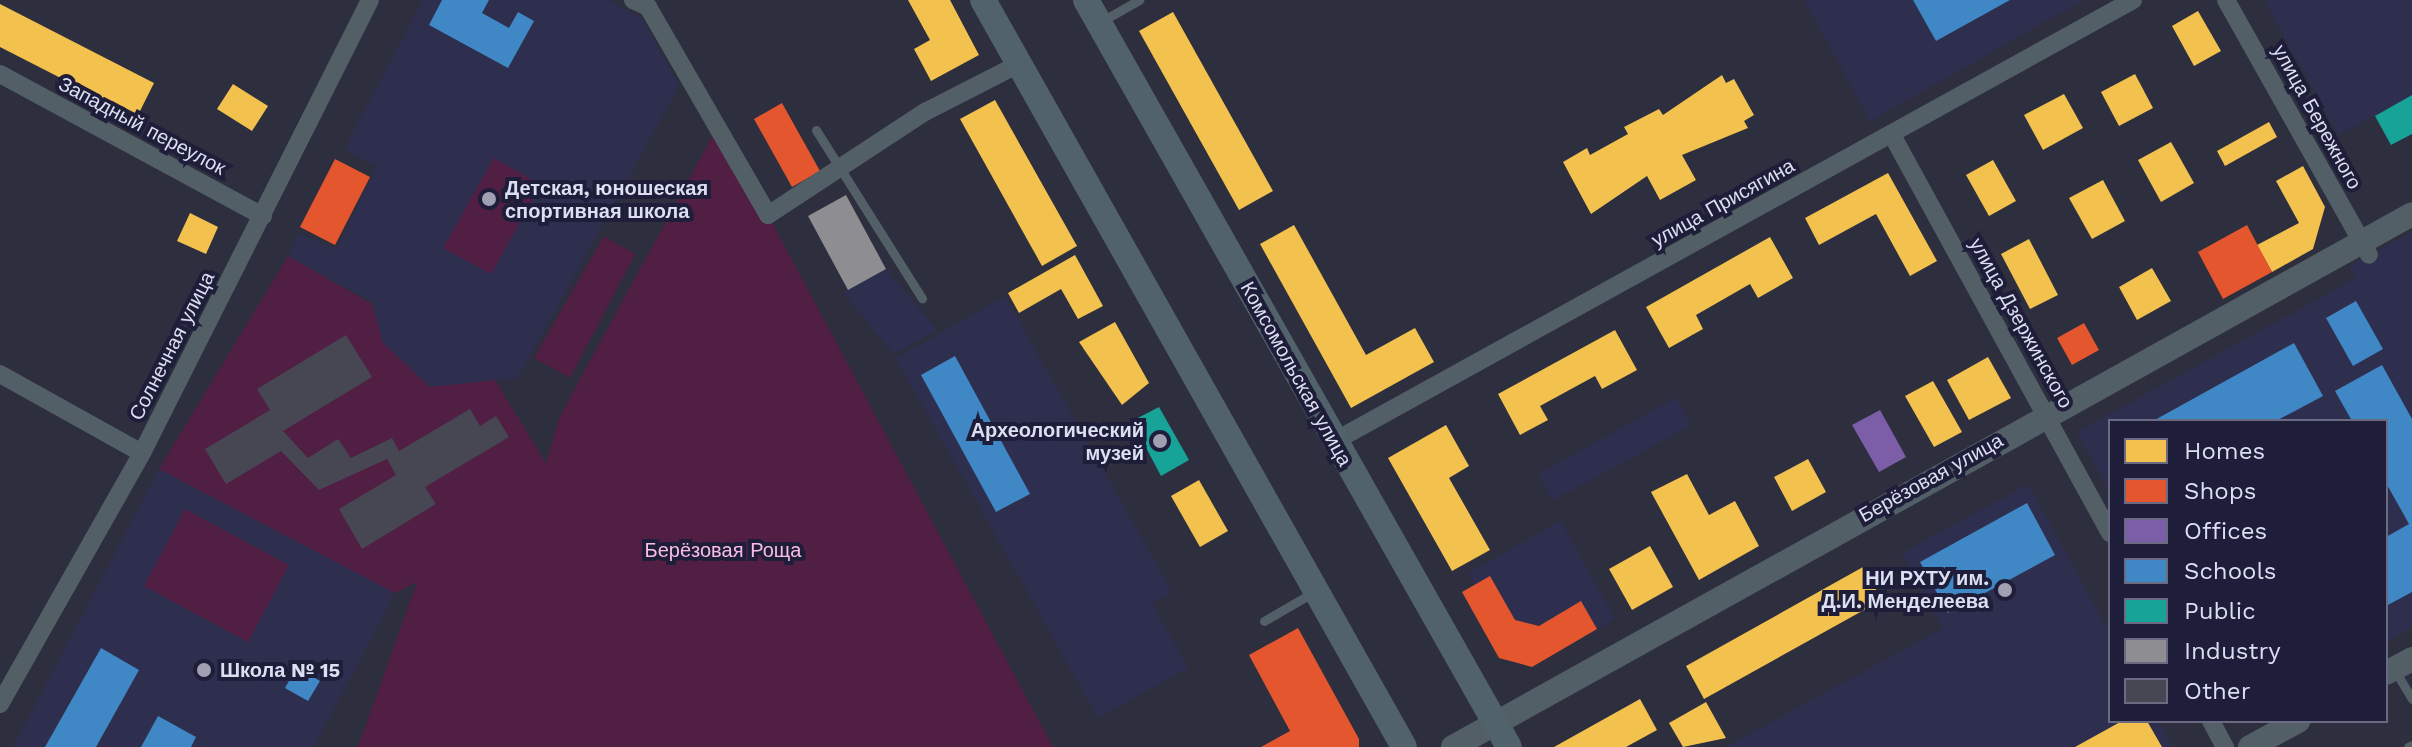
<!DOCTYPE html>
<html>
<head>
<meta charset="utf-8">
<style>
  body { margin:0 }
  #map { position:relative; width:2412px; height:747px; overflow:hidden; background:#2d2e3e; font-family:"Work Sans",sans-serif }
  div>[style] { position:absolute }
  .built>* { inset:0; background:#2e2f4f }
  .green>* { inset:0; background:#501f43 }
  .homes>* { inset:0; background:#f2c14e }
  .shops>* { inset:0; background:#e4572e }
  .offices>* { inset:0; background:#7b5ea7 }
  .schools>* { inset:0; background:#3f88c5 }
  .public>* { inset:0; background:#17a398 }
  .industry>* { inset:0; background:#8d8d92 }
  .building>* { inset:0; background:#474653 }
  .service>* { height:9px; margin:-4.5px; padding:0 4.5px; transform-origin:4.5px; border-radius:4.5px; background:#535f66 }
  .minor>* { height:18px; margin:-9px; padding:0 9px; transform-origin:9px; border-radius:9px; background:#535f66 }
  .tertiary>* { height:24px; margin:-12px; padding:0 12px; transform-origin:12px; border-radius:12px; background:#535f66 }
  .secondary>* { height:26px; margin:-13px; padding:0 13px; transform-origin:13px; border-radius:13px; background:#52626a }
  .dots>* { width:22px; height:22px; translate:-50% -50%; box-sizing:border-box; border:4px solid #1e1e3a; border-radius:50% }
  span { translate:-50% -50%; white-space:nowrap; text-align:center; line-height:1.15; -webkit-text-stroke:8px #1e1e3a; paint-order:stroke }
  .street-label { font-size:20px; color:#dcdef1 }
  .poi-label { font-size:20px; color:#dcdef1; font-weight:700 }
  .left { translate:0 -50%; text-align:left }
  .right { translate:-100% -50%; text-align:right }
  .park-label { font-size:20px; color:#fbbce3 }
  .legend { position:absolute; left:2108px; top:419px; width:280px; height:304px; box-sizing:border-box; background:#1e1e3a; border:2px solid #6a6b83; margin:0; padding:10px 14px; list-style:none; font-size:24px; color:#dcdef1 }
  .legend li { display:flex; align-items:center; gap:16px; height:40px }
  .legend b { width:40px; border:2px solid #6a6b83 }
</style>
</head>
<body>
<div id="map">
  <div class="built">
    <div style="clip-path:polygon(423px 0,609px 0,643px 19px,679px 86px,518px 378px,430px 387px,383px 343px,372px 302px,288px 256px,300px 233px,336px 251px,376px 166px,344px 149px)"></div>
    <div style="clip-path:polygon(1804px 0,2084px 0,1870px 121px)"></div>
    <div style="clip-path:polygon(2264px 0,2412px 0,2412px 95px,2339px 135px)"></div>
    <div style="clip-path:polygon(2412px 232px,2412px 627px,2386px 642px,2386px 421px,2110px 421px,2110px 492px,2077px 432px,2356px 278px,2350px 266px)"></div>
    <div style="clip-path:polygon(886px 269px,937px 330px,894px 354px,843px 293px)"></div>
    <div style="clip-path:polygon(1005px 296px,1172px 592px,1152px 604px,1188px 668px,1098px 718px,896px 358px)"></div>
    <div style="clip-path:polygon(1676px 398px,1691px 425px,1553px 501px,1538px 474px)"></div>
    <div style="clip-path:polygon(159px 469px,395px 593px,314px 747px,13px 747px)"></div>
    <div style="clip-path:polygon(2028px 484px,2110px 633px,2110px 721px,2158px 721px,2173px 747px,1726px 747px,1943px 628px,1902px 553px)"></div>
    <div style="clip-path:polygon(1561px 521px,1615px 619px,1532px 667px,1499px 658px,1462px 592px,1475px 584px,1468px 573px)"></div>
  </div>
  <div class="green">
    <div style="clip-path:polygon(714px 133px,768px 215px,1053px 747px,358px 747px,417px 582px,395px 593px,159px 469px,288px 256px,372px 304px,383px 343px,430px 387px,495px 380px,546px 463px,560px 416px)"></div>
    <div style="clip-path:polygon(494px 158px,541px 185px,491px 274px,443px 248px)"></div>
    <div style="clip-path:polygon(604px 236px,635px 254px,570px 378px,534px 358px)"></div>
    <div style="clip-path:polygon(185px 509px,289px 565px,248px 642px,144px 586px)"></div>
  </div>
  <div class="homes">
    <div style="clip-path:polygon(908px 0,950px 0,979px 55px,931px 81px,914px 49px,930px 40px)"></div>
    <div style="clip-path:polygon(0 4px,154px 83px,137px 117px,0 47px)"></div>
    <div style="clip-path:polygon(2198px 11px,2221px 51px,2194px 66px,2172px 26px)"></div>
    <div style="clip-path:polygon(1173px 12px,1273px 191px,1239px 210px,1139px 31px)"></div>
    <div style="clip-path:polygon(2135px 74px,2153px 108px,2119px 126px,2101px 92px)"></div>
    <div style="clip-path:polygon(1722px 75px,1726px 83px,1734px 79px,1754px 115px,1744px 121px,1748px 128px,1682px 155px,1696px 180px,1660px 200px,1647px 176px,1591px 214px,1563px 162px,1587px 148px,1590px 155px,1628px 134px,1624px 127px,1659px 109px,1663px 115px)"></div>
    <div style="clip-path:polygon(233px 84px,268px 106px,252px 131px,217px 109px)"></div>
    <div style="clip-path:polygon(2064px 94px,2083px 128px,2043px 150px,2024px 115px)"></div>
    <div style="clip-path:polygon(995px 100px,1077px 246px,1042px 266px,960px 119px)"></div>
    <div style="clip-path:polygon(2269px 122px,2277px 137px,2225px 166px,2217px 151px)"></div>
    <div style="clip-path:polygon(2171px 142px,2194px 183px,2161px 202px,2138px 160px)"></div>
    <div style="clip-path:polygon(1993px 160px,2016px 201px,1989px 216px,1966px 175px)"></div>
    <div style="clip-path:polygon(2303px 166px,2325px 207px,2313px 249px,2272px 272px,2257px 245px,2299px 223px,2276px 181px)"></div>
    <div style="clip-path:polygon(1888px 173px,1937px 261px,1910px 276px,1876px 214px,1819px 245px,1805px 218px)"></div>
    <div style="clip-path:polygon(2103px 180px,2125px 221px,2092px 239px,2069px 198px)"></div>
    <div style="clip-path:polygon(190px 213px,218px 227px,206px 254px,177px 241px)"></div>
    <div style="clip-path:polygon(1294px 225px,1366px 355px,1415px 328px,1434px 362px,1351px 408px,1260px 244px)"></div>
    <div style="clip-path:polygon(1770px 237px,1793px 278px,1758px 298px,1750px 284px,1696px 315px,1703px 329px,1669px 348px,1646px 307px)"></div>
    <div style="clip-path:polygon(2029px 239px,2058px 295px,2030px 309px,2001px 254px)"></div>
    <div style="clip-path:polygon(1075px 255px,1103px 306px,1078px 319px,1061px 289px,1019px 313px,1008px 293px)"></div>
    <div style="clip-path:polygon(2152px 268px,2171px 301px,2137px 320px,2119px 287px)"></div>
    <div style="clip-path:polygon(1115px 322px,1149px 383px,1122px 405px,1079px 342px)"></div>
    <div style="clip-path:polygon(1615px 330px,1637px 370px,1602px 389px,1595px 376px,1540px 406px,1548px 420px,1520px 435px,1498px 394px)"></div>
    <div style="clip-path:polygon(1988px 357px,2011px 398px,1969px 420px,1947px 380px)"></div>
    <div style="clip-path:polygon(1933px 381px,1962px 432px,1934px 447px,1905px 396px)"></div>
    <div style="clip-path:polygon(1446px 425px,1469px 466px,1449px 478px,1490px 550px,1452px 571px,1388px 458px)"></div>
    <div style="clip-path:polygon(1808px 459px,1826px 492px,1792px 511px,1774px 477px)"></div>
    <div style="clip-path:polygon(1687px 474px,1709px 515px,1735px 501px,1759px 546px,1699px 580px,1651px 492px)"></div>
    <div style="clip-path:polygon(1199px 480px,1228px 531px,1200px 547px,1171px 496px)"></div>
    <div style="clip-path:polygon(1650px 546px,1673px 587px,1632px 610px,1609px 569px)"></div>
    <div style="clip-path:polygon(1863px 567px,1882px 600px,1704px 699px,1686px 666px)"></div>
    <div style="clip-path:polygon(1640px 699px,1657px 730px,1626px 747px,1554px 747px)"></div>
    <div style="clip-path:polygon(1706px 702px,1726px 738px,1683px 747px,1669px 723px)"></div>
    <div style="clip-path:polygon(2122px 721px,2147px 721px,2162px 747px,2075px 747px)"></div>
  </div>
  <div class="shops">
    <div style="clip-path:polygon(782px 103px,820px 171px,792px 187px,754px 119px)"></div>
    <div style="clip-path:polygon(335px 159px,370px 177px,335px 245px,300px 227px)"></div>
    <div style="clip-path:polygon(2247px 225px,2272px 272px,2223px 299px,2198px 252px)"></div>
    <div style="clip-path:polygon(2084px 323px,2099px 350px,2072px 365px,2057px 338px)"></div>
    <div style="clip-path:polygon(1490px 576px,1515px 620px,1539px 626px,1581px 601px,1597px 629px,1532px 667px,1499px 658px,1462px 592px)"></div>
    <div style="clip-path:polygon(1298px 628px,1359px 739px,1359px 747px,1261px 747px,1290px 731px,1249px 655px)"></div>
  </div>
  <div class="offices">
    <div style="clip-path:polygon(1880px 410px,1906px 457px,1879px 472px,1852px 425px)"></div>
  </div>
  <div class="schools">
    <div style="clip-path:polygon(442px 0,489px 0,482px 13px,509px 28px,518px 12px,534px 21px,508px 68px,429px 25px)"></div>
    <div style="clip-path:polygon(1913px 0,2010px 0,1936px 41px)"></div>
    <div style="clip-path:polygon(2356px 301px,2383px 349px,2353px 366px,2326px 318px)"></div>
    <div style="clip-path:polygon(2294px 343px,2323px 396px,2276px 421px,2153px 421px)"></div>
    <div style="clip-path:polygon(955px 356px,1030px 494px,996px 512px,921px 375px)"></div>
    <div style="clip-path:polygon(2382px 365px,2412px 419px,2412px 592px,2386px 606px,2386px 537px,2409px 524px,2386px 483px,2386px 421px,2352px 421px,2335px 391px)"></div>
    <div style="clip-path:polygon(2027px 503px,2055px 555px,1948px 613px,1920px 562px)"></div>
    <div style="clip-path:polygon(101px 648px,139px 670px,96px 747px,45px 747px)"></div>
    <div style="clip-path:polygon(297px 667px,320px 681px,308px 701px,285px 688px)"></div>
    <div style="clip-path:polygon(158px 716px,196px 737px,191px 747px,141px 747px)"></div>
  </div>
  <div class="public">
    <div style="clip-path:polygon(2412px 95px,2412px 134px,2391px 145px,2375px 116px)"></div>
    <div style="clip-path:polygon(1159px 407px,1189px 460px,1161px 476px,1132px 421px)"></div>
  </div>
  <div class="industry">
    <div style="clip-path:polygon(846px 195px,886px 269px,848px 290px,808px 216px)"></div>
  </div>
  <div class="building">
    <div style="clip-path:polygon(346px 335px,372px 377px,283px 431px,308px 458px,338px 439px,351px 458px,392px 438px,399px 451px,470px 409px,480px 426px,496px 416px,509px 437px,425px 487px,436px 504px,362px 549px,339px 509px,396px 475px,387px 459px,319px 490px,281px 451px,226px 484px,205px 449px,270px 410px,257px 389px)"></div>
  </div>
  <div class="service">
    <div style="left:1102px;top:21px;width:43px;rotate:-29.6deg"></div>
    <div style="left:816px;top:130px;width:199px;rotate:57.8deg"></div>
    <div style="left:1264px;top:621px;width:58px;rotate:-30.1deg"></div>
    <div style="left:2394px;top:669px;width:35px;rotate:59deg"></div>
    <div style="left:2408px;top:747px;width:4px;rotate:-27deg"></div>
  </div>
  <div class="minor">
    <div style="left:633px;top:0;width:17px;rotate:25deg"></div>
    <div style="left:648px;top:7px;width:240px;rotate:60deg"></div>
    <div style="left:768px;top:215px;width:188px;rotate:-33.3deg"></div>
    <div style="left:925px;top:112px;width:106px;rotate:-27.1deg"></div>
    <div style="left:2226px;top:0;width:292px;rotate:60.7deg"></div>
    <div style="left:0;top:74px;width:299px;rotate:28.4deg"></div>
    <div style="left:1892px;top:135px;width:454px;rotate:61.3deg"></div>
    <div style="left:0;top:374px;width:162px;rotate:29.1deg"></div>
    <div style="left:1333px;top:442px;width:914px;rotate:-28.92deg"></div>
    <div style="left:0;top:704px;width:288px;rotate:-60.5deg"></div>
    <div style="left:142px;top:453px;width:507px;rotate:-63.28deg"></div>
    <div style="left:2211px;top:721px;width:30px;rotate:62deg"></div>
  </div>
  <div class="tertiary">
    <div style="left:2386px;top:673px;width:30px;rotate:-28deg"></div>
    <div style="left:1453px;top:747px;width:1097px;rotate:-29.06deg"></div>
    <div style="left:2250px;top:747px;width:55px;rotate:-28.4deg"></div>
  </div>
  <div class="secondary">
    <div style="left:983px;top:0;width:857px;rotate:60.59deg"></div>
    <div style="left:1086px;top:0;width:858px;rotate:60.48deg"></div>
  </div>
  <div class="dots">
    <div style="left:489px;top:199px;background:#9fa0b2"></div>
    <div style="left:1160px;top:441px;background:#9fa0b2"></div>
    <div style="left:2005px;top:590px;background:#9fa0b2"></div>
    <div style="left:204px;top:670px;background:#9fa0b2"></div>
  </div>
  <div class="street-label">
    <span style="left:2317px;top:117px;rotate:61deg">улица Бережного</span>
    <span style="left:142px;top:126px;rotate:28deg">Западный переулок</span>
    <span style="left:1723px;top:203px;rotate:-29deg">улица Присягина</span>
    <span style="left:2021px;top:323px;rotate:61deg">улица Дзержинского</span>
    <span style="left:172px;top:346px;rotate:-63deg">Солнечная улица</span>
    <span style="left:1296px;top:374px;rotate:61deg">Комсомольская улица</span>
    <span style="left:1931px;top:478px;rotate:-29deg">Берёзовая улица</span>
  </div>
  <div class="poi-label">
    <span class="left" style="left:505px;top:200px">Детская, юношеская<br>спортивная школа</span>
    <span class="right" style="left:1144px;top:442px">Археологический<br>музей</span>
    <span class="right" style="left:1989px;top:590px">НИ РХТУ им.<br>Д.И. Менделеева</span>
    <span class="left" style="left:220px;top:670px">Школа № 15</span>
  </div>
  <div class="park-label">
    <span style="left:723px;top:550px">Берёзовая Роща</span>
  </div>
  <ul class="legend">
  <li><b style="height:22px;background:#f2c14e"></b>Homes</li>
  <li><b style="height:22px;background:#e4572e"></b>Shops</li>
  <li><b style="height:22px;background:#7b5ea7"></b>Offices</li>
  <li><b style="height:22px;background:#3f88c5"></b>Schools</li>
  <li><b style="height:22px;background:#17a398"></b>Public</li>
  <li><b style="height:22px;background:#8d8d92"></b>Industry</li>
  <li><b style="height:22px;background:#474653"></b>Other</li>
  </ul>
</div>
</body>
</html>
